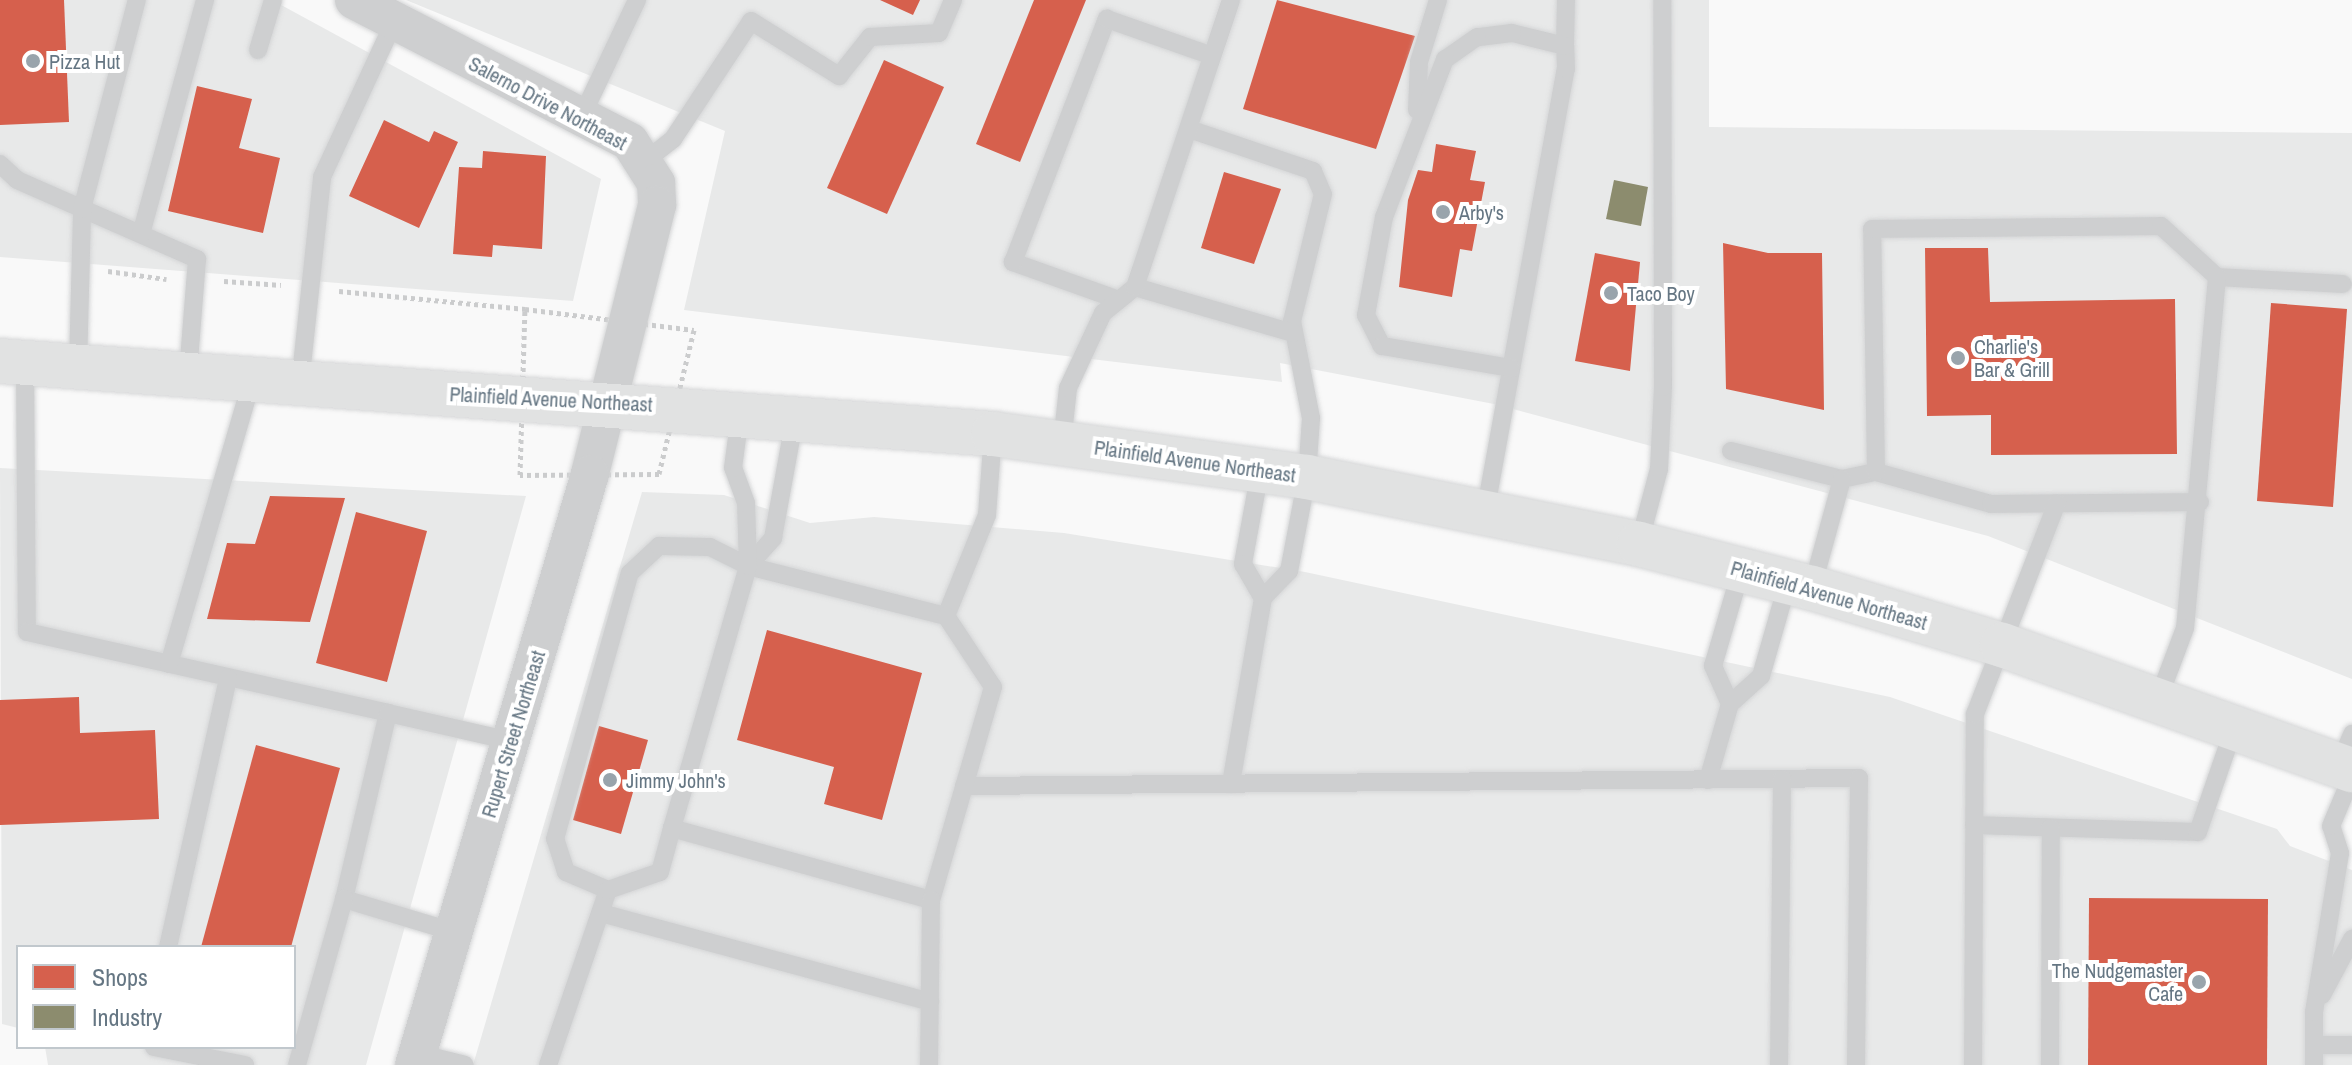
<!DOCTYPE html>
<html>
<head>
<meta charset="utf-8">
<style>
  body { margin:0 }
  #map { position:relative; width:2352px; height:1065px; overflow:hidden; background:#f9f9f9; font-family:"Archivo Narrow",sans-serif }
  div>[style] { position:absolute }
  .built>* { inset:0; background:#e8e9e9 }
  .shops>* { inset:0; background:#d6604d }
  .industry>* { inset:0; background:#8c8c6e }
  .path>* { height:5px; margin-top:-2.5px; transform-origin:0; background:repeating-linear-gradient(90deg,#cbcccd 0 4px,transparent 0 8px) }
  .roads { filter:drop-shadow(0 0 2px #d5d6d7) drop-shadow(0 0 2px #d5d6d7) }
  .service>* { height:18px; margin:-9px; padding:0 9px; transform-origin:9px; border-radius:9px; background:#cecfd0 }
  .minor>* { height:38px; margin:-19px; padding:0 19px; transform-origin:19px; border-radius:19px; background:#cecfd0 }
  .primary>* { height:44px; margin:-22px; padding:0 22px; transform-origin:22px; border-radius:22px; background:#e1e2e2 }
  .dots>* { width:22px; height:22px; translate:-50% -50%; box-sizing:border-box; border:4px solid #fff; border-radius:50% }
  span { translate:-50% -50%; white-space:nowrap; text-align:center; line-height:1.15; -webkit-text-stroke:8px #fff; paint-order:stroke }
  .poi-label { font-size:20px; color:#657683 }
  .left { translate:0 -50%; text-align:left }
  .right { translate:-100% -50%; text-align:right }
  .street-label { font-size:20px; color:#657683 }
  .legend { position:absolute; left:16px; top:945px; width:280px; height:104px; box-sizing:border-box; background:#fff; border:2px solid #c1c8cd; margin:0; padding:10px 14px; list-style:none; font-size:24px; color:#657683 }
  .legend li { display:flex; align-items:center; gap:16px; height:40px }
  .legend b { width:40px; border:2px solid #c1c8cd }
</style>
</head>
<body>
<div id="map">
  <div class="built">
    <div style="clip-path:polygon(0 0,272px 0,601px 179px,573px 301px,0 257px)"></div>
    <div style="clip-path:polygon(406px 0,1709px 0,1709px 127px,2352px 133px,2352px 679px,1988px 536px,1494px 404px,1280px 363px,1282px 382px,684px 310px,725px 131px)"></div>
    <div style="clip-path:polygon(0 468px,526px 496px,366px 1065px,48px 1065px,45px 1047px,294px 1047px,294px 947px,18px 947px,18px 1028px,2px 1024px)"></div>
    <div style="clip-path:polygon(642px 492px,724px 495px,810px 523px,874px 517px,1064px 533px,1305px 572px,1890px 697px,2277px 829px,2290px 846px,2352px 870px,2352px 1065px,473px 1065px)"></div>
  </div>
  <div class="shops">
    <div style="clip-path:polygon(0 0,64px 0,69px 122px,0 125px)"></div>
    <div style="clip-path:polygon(880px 0,920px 0,913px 15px)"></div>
    <div style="clip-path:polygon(1034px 0,1086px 0,1020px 162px,976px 144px)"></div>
    <div style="clip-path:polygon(1277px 0,1415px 36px,1376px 149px,1243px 109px)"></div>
    <div style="clip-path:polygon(884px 60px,944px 87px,887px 214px,827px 188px)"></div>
    <div style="clip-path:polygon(197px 86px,252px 99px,239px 148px,280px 158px,263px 233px,168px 211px)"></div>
    <div style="clip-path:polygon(384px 120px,429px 142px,434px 131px,458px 142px,419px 228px,349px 196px)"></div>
    <div style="clip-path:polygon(1436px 144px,1476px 151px,1470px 180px,1485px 182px,1472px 251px,1460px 249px,1452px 297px,1399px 287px,1408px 200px,1418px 170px,1432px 172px)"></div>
    <div style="clip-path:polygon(483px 151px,546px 156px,542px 249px,493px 245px,492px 257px,453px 254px,459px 167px,482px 168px)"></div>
    <div style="clip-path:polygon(1224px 172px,1281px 189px,1254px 264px,1201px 248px)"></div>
    <div style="clip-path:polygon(1723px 243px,1768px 253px,1822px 253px,1824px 410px,1726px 389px)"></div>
    <div style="clip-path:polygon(1925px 248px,1988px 248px,1990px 302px,2175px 299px,2177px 454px,1991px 455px,1991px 415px,1927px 416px)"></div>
    <div style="clip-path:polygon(1595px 253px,1640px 262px,1630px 371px,1575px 361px)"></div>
    <div style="clip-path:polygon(2271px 303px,2347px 309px,2333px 507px,2257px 501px)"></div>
    <div style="clip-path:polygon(270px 496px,345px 498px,310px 622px,207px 619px,227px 543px,255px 544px)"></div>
    <div style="clip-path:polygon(356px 512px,427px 531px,387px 682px,316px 663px)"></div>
    <div style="clip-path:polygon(767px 630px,922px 673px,882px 820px,824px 804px,834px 767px,737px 740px)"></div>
    <div style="clip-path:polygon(79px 697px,80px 733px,155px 730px,159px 819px,0 825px,0 700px)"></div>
    <div style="clip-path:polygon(599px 726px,648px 740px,621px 834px,573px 820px)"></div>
    <div style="clip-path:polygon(256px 745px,340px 768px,291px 947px,201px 947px)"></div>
    <div style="clip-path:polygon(2089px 898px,2268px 899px,2267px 1065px,2088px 1065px)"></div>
  </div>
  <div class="industry">
    <div style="clip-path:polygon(1614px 180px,1648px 187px,1641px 226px,1606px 219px)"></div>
  </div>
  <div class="path">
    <div style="left:108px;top:271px;width:59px;rotate:7.9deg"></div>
    <div style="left:224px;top:281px;width:57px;rotate:4deg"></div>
    <div style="left:339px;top:291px;width:187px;rotate:5.5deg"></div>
    <div style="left:525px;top:309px;width:170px;rotate:7.1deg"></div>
    <div style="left:694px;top:330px;width:148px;rotate:103.7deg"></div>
    <div style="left:659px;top:474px;width:139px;rotate:179.6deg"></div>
    <div style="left:520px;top:475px;width:166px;rotate:-88.3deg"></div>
  </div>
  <div class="roads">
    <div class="service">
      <div style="left:1565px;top:46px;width:46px;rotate:-88.8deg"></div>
      <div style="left:258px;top:50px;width:52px;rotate:-73.3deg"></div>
      <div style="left:1417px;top:110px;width:48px;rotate:-87.6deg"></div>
      <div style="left:1419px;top:62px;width:65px;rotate:-73deg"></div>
      <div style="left:581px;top:118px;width:131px;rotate:-64.6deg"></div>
      <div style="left:1189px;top:129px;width:131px;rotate:18.7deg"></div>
      <div style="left:1313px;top:171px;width:25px;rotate:67deg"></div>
      <div style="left:1323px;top:194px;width:131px;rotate:103.7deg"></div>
      <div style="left:1292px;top:321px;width:99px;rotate:78.9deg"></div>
      <div style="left:1311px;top:418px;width:59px;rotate:93.9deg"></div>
      <div style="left:1307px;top:477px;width:96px;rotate:100.8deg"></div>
      <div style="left:1289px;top:571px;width:37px;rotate:134deg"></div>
      <div style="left:1263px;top:598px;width:189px;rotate:99.8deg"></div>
      <div style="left:645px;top:161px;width:36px;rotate:-38deg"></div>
      <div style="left:673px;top:139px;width:141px;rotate:-56.5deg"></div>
      <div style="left:751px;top:21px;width:104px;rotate:32deg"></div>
      <div style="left:839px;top:76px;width:50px;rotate:-51.5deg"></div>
      <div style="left:870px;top:37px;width:69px;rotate:-3.3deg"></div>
      <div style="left:939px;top:33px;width:36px;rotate:-67deg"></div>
      <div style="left:0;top:164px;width:23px;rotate:43deg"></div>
      <div style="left:17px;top:180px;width:197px;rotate:23.7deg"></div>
      <div style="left:197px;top:259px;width:115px;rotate:94.5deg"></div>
      <div style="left:141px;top:234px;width:243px;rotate:-74.7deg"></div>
      <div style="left:2217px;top:277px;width:126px;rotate:3.2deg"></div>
      <div style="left:1135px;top:287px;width:165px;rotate:16.2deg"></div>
      <div style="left:1119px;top:300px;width:113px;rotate:-160.3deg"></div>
      <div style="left:1013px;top:262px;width:261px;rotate:-68.9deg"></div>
      <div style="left:1107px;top:19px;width:111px;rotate:19.4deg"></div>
      <div style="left:25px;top:363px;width:269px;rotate:89.6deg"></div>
      <div style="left:27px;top:632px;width:370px;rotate:12.6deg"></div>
      <div style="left:388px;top:713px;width:191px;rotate:103.3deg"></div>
      <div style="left:344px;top:899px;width:115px;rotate:16.7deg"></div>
      <div style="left:78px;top:366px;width:157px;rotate:-88.5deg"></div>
      <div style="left:82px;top:209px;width:216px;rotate:-75.3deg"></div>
      <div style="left:300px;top:384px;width:208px;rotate:-83.9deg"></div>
      <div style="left:322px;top:177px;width:169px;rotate:-65.1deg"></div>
      <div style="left:1062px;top:443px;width:55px;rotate:-83.8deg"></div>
      <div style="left:1068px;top:388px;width:83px;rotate:-65deg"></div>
      <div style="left:1103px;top:313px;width:41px;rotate:-39.1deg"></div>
      <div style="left:1135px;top:287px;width:303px;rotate:-71.5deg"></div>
      <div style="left:1731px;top:451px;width:114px;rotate:14.2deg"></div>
      <div style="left:1842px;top:479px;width:35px;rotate:-12deg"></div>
      <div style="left:1876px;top:472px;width:119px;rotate:15.5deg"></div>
      <div style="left:1991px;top:504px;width:209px;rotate:-0.5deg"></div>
      <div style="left:1260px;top:471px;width:95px;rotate:100.4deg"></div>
      <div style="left:1243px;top:564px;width:39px;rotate:60deg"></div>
      <div style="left:1876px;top:472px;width:243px;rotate:-90.9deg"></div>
      <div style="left:1872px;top:229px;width:289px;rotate:-0.6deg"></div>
      <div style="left:2161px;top:226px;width:76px;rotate:42.3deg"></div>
      <div style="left:2217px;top:277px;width:352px;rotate:95.2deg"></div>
      <div style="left:2185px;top:628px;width:74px;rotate:110.6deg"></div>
      <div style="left:1485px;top:513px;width:451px;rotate:-79.7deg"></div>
      <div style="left:1566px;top:69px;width:23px;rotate:-92deg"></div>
      <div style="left:1565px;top:46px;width:55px;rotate:-166.2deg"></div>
      <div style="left:1512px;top:33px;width:35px;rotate:173deg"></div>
      <div style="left:1477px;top:37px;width:39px;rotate:145deg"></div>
      <div style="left:1445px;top:59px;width:169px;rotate:111.1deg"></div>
      <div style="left:1384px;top:217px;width:100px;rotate:100.4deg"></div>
      <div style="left:1366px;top:315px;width:35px;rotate:63deg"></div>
      <div style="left:1382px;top:346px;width:131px;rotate:9.7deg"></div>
      <div style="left:1639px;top:544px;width:78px;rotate:-75.1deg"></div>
      <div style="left:1659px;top:469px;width:82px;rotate:-87.2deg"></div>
      <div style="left:1663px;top:387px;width:387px;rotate:-90.1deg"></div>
      <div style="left:748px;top:566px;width:38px;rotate:-48deg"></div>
      <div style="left:773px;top:538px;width:123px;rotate:-79.7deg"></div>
      <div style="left:1812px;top:588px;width:113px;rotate:-74.6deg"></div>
      <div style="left:946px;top:616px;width:109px;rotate:-67.9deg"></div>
      <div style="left:987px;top:515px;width:81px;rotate:-85.8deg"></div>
      <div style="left:169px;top:664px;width:296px;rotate:-73.7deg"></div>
      <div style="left:1730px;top:704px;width:42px;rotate:-114.1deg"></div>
      <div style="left:1713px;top:666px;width:100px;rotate:-73.7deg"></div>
      <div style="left:388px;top:713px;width:126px;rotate:12.8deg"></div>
      <div style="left:2339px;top:765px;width:34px;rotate:-67deg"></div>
      <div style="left:1708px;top:780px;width:79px;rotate:-73.9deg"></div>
      <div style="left:1730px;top:704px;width:42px;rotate:-42.1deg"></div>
      <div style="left:1761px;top:676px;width:98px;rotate:-74deg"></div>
      <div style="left:964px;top:786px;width:895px;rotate:-0.51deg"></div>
      <div style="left:1859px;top:778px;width:287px;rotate:90.6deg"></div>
      <div style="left:1974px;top:825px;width:224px;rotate:1.8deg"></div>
      <div style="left:2198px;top:832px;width:110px;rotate:-70.9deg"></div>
      <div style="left:608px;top:890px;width:46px;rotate:-156.8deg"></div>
      <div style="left:566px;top:872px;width:35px;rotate:-108deg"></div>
      <div style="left:555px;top:839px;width:276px;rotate:-74.3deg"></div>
      <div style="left:630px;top:573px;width:40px;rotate:-43deg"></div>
      <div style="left:659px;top:546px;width:51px;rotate:1.1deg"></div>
      <div style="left:710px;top:547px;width:42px;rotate:26.6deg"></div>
      <div style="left:748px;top:566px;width:204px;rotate:14.2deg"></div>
      <div style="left:946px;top:616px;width:85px;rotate:56.5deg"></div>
      <div style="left:993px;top:687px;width:222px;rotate:106.2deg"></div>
      <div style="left:931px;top:900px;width:269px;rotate:-164.5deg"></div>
      <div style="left:672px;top:828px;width:273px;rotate:-73.8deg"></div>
      <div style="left:748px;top:566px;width:63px;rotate:-91.8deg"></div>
      <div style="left:746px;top:503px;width:37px;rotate:-110deg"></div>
      <div style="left:733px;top:468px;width:53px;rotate:-82.5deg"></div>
      <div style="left:601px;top:913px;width:341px;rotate:15.1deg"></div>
      <div style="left:168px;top:947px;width:275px;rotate:-77.4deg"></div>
      <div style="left:2322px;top:995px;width:64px;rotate:-61.8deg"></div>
      <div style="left:2314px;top:1045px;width:38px"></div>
      <div style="left:154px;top:1047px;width:93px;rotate:11.2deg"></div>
      <div style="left:417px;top:1053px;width:49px;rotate:14deg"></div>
      <div style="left:297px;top:1065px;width:173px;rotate:-74.2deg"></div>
      <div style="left:548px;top:1065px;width:185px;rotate:-71.1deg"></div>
      <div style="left:608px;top:890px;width:55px;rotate:-19.1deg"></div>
      <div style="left:660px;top:872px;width:46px;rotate:-74.7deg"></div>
      <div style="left:929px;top:1065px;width:165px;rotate:-89.3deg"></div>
      <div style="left:1779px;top:1065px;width:286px;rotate:-89.4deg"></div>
      <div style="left:1973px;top:1065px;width:351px;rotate:-89.7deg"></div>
      <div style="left:1975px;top:714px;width:226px;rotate:-68.8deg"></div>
      <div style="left:2050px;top:1065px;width:237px;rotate:-89.8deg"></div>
      <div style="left:2314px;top:1065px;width:53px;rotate:-90deg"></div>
      <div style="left:2314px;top:1012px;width:161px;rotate:-80.7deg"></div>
      <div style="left:2340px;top:853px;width:28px;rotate:-108deg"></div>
      <div style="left:2331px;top:826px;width:54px;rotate:-67.2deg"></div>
    </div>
    <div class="minor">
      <div style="left:354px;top:0;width:310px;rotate:27.2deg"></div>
      <div style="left:630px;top:142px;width:49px;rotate:57.6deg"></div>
      <div style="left:656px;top:183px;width:22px;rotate:87deg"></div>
      <div style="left:657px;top:205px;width:277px;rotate:104deg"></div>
      <div style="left:590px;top:474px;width:617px;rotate:106.58deg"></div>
    </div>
    <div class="primary">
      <div style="left:0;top:361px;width:996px;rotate:4.2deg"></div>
      <div style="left:993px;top:434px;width:317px;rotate:7.8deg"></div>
      <div style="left:1307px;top:477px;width:339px;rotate:11.4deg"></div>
      <div style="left:1639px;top:544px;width:179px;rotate:14.3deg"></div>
      <div style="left:1812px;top:588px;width:198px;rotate:16.7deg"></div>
      <div style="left:2002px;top:645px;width:372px;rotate:19.7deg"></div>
    </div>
  </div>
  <div class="dots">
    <div style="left:33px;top:61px;background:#99a4ac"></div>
    <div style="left:1443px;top:212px;background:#99a4ac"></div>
    <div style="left:1611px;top:293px;background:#99a4ac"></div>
    <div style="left:1958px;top:358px;background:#99a4ac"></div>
    <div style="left:610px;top:780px;background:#99a4ac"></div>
    <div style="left:2199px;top:982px;background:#99a4ac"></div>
  </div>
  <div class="poi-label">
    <span class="left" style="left:49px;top:61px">Pizza Hut</span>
    <span class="left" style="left:1459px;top:212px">Arby's</span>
    <span class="left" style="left:1627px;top:293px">Taco Boy</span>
    <span class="left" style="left:1974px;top:358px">Charlie's<br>Bar &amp; Grill</span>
    <span class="left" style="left:626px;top:780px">Jimmy John's</span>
    <span class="right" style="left:2183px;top:982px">The Nudgemaster<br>Cafe</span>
  </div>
  <div class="street-label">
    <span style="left:548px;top:103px;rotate:28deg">Salerno Drive Northeast</span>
    <span style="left:551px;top:399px;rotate:3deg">Plainfield Avenue Northeast</span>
    <span style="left:1195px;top:461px;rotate:8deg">Plainfield Avenue Northeast</span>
    <span style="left:1829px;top:595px;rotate:16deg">Plainfield Avenue Northeast</span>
    <span style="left:513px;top:734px;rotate:-73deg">Rupert Street Northeast</span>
  </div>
  <ul class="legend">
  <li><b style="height:22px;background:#d6604d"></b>Shops</li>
  <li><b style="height:22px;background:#8c8c6e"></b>Industry</li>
  </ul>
</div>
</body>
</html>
